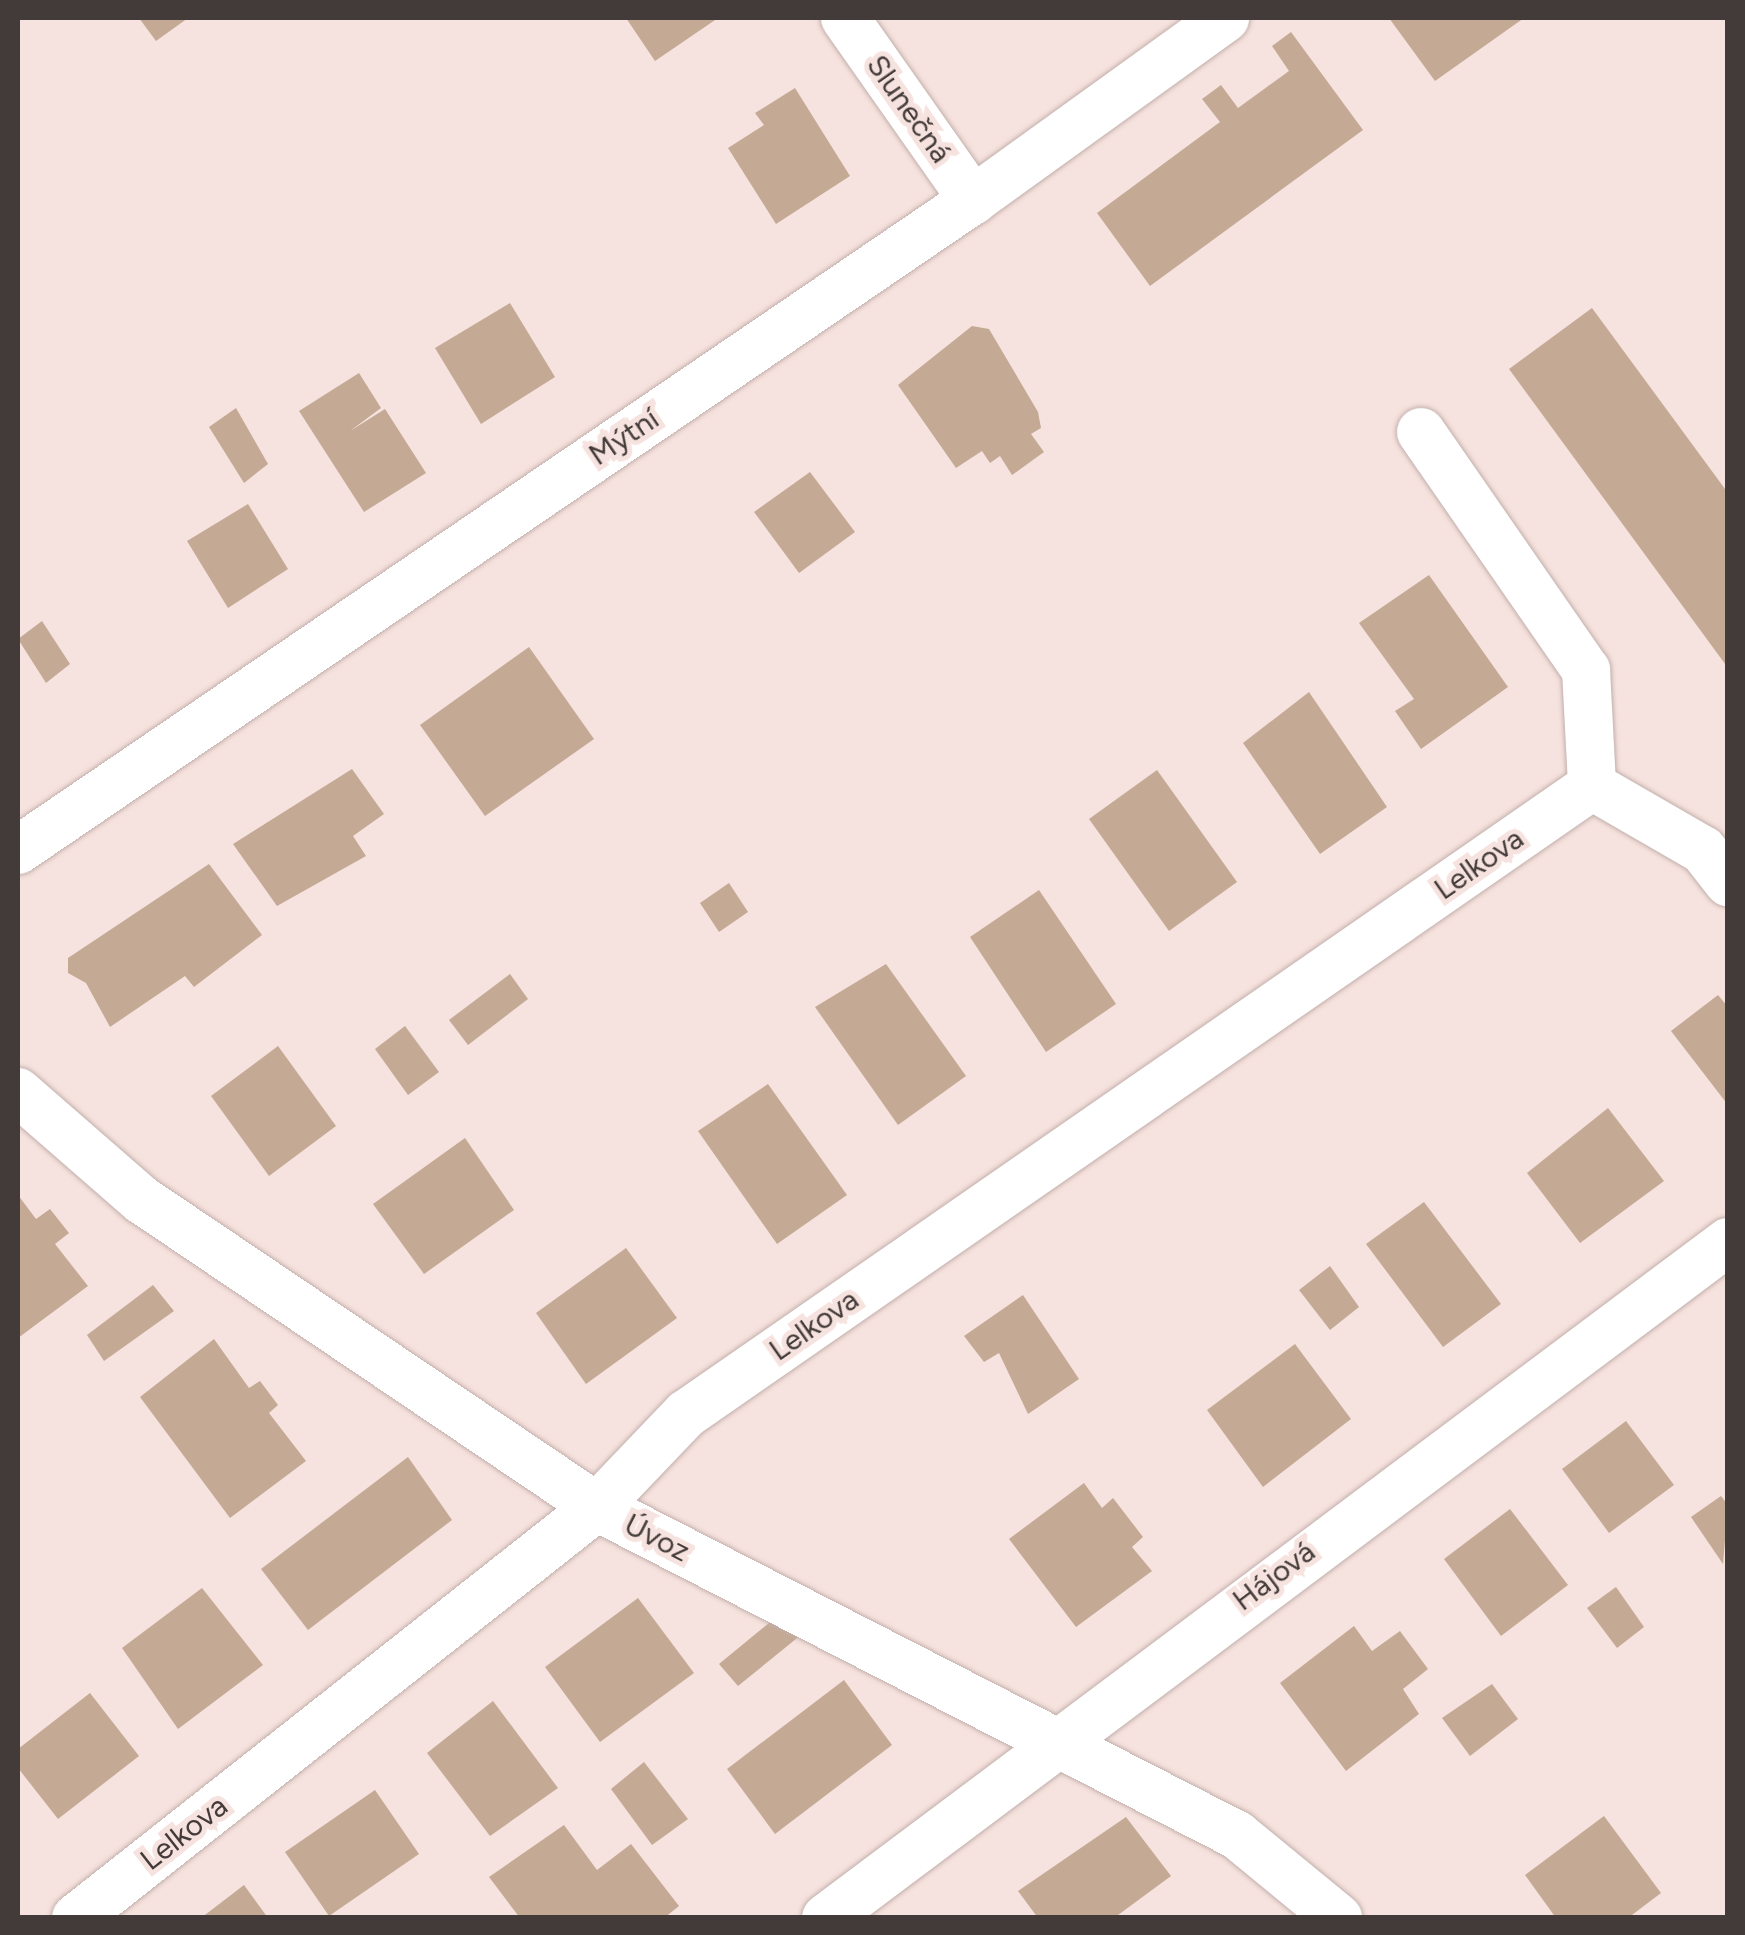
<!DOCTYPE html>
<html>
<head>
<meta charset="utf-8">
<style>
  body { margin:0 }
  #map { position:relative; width:1745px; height:1935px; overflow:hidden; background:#f6e2de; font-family:Figtree,sans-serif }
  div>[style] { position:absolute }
  .building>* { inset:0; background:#c4aa95 }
  .roads { filter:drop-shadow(0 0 2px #c2afab) drop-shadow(0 0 2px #c2afab) }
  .street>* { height:48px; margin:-24px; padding:0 24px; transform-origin:24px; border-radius:24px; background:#fff }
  span { translate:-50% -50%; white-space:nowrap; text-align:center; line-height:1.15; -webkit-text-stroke:10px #f6e2de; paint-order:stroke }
  .street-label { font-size:30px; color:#433b39 }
  .frame { position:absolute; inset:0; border:20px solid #433b39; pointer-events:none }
</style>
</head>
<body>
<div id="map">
  <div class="building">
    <div style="clip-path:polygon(139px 18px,188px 18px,156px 41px)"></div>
    <div style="clip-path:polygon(626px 18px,718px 18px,655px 61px)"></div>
    <div style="clip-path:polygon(1389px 18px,1524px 18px,1435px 81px)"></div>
    <div style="clip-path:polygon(1291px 32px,1363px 130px,1150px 286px,1097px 213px,1220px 122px,1202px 99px,1221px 85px,1238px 108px,1289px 71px,1272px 46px)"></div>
    <div style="clip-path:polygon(795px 88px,850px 176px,776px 224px,728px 148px,764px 125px,755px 113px)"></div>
    <div style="clip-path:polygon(510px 303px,555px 377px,481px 424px,435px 348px)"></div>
    <div style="clip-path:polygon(1592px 308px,1728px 493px,1728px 668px,1509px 369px)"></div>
    <div style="clip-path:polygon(972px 326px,989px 329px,1038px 412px,1041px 428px,1031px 434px,1044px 452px,1012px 475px,1000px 456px,990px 463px,982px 451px,956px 468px,898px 385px)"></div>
    <div style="clip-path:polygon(359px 373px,381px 408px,350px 431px,385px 409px,426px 473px,364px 512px,299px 411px)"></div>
    <div style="clip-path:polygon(236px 408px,268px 464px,244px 483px,209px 427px)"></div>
    <div style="clip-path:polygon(810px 472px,855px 532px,799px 573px,754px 512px)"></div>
    <div style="clip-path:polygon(248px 504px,288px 569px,228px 608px,187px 541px)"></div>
    <div style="clip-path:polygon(1429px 575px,1508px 687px,1421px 749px,1395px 711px,1414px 699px,1359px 623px)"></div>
    <div style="clip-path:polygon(42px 621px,70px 664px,46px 683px,18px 639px)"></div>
    <div style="clip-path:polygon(529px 647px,594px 739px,485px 816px,420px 725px)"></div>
    <div style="clip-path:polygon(1309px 692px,1387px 807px,1320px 854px,1243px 743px)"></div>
    <div style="clip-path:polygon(352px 769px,384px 814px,353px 836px,366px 856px,277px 906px,233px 844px)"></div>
    <div style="clip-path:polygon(1157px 770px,1237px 882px,1169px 931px,1089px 819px)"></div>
    <div style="clip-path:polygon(209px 864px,262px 935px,194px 987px,185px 976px,110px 1027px,86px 983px,68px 973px,68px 958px)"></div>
    <div style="clip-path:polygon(729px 883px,748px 912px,719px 932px,700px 903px)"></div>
    <div style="clip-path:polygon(1039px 890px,1116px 1004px,1046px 1052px,970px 937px)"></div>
    <div style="clip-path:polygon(886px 964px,966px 1076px,898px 1125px,815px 1007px)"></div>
    <div style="clip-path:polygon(510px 974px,528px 999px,468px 1045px,449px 1020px)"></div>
    <div style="clip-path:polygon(1718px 995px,1728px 1007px,1728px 1105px,1671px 1031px)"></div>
    <div style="clip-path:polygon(405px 1026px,439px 1072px,408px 1095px,375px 1049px)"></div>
    <div style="clip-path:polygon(278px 1046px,336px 1126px,269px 1176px,211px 1096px)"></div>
    <div style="clip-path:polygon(768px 1084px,847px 1195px,777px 1244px,698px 1131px)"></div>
    <div style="clip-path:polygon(1608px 1108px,1664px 1181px,1580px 1243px,1527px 1173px)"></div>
    <div style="clip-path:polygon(465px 1138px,514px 1210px,424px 1274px,373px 1204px)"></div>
    <div style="clip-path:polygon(18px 1195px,36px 1219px,50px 1209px,69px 1233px,55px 1244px,88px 1286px,18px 1338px)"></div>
    <div style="clip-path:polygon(1424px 1202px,1501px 1304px,1443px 1347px,1366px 1244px)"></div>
    <div style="clip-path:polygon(626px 1248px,677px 1318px,586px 1384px,536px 1313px)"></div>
    <div style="clip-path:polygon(1330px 1266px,1359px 1307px,1330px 1330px,1299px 1290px)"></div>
    <div style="clip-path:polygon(153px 1285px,174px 1311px,104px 1361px,87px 1335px)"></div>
    <div style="clip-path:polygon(1023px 1295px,1079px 1379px,1028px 1414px,999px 1353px,984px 1362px,964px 1336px)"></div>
    <div style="clip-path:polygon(214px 1339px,249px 1388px,260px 1381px,278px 1405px,269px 1413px,306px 1461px,230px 1518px,140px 1397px)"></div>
    <div style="clip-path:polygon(1295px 1344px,1351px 1419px,1263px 1487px,1207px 1410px)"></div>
    <div style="clip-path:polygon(1626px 1421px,1674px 1485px,1609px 1533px,1562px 1469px)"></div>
    <div style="clip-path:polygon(408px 1457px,452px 1520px,308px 1630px,261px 1569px)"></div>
    <div style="clip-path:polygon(1084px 1483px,1102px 1508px,1113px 1498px,1143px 1537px,1132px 1547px,1152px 1571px,1076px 1627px,1009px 1539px)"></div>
    <div style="clip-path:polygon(1721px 1496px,1728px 1505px,1723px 1564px,1691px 1517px)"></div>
    <div style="clip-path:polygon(1510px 1509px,1568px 1585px,1501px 1636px,1444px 1559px)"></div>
    <div style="clip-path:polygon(1616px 1587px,1644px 1627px,1617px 1648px,1587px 1608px)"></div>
    <div style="clip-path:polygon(202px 1588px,263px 1665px,178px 1729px,122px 1648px)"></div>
    <div style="clip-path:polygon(638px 1598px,694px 1673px,600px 1742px,545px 1667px)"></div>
    <div style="clip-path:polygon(775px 1618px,807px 1630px,738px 1686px,719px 1664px)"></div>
    <div style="clip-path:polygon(1354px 1626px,1372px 1651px,1400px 1631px,1428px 1669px,1403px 1689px,1419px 1714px,1346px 1771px,1280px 1683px)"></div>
    <div style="clip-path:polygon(844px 1680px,892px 1745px,775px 1834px,727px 1769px)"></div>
    <div style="clip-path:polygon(1492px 1684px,1518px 1719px,1470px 1756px,1442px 1718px)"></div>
    <div style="clip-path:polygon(90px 1693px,139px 1756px,58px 1819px,18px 1768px,18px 1749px)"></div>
    <div style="clip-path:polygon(493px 1701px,558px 1788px,490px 1836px,427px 1753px)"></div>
    <div style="clip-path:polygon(644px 1762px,688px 1819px,652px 1845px,611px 1789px)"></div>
    <div style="clip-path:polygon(375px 1790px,419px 1854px,329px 1916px,285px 1852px)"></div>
    <div style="clip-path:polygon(1604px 1816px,1661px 1893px,1628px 1918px,1556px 1918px,1525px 1875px)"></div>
    <div style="clip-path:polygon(1126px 1817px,1171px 1876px,1114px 1918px,1038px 1918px,1018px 1891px)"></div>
    <div style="clip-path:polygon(564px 1825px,597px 1870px,631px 1844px,679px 1906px,664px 1918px,520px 1918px,489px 1877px)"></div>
    <div style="clip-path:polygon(244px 1885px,268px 1918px,201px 1918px)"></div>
  </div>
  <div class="roads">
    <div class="street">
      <div style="left:845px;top:18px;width:223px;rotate:54.9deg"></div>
      <div style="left:1421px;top:432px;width:290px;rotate:55.3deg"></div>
      <div style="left:1586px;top:670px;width:116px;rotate:87deg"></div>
      <div style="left:18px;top:850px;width:1155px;rotate:-34.24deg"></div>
      <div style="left:973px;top:200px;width:311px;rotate:-35.8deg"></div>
      <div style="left:18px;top:1092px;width:164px;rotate:41.1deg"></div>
      <div style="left:142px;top:1200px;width:549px;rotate:34.01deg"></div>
      <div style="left:597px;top:1507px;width:719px;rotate:27.14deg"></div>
      <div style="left:1237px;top:1835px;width:131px;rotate:39.4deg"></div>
      <div style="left:76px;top:1918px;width:664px;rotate:-38.27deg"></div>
      <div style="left:597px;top:1507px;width:129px;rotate:-46.3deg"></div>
      <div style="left:686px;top:1414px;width:1102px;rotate:-34.73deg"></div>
      <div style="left:1592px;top:786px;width:128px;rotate:30deg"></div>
      <div style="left:1703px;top:850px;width:41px;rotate:52deg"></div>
      <div style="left:826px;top:1918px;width:1127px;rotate:-36.85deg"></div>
    </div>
  </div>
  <div class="street-label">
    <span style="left:909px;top:109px;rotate:55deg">Slunečná</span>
    <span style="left:624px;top:437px;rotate:-34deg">Mýtní</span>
    <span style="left:1479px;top:864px;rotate:-35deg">Lelkova</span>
    <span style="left:814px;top:1325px;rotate:-35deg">Lelkova</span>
    <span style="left:657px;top:1538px;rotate:27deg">Úvoz</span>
    <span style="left:1274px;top:1576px;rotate:-37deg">Hájová</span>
    <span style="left:184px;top:1833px;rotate:-38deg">Lelkova</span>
  </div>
  <div class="frame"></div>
</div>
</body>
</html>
